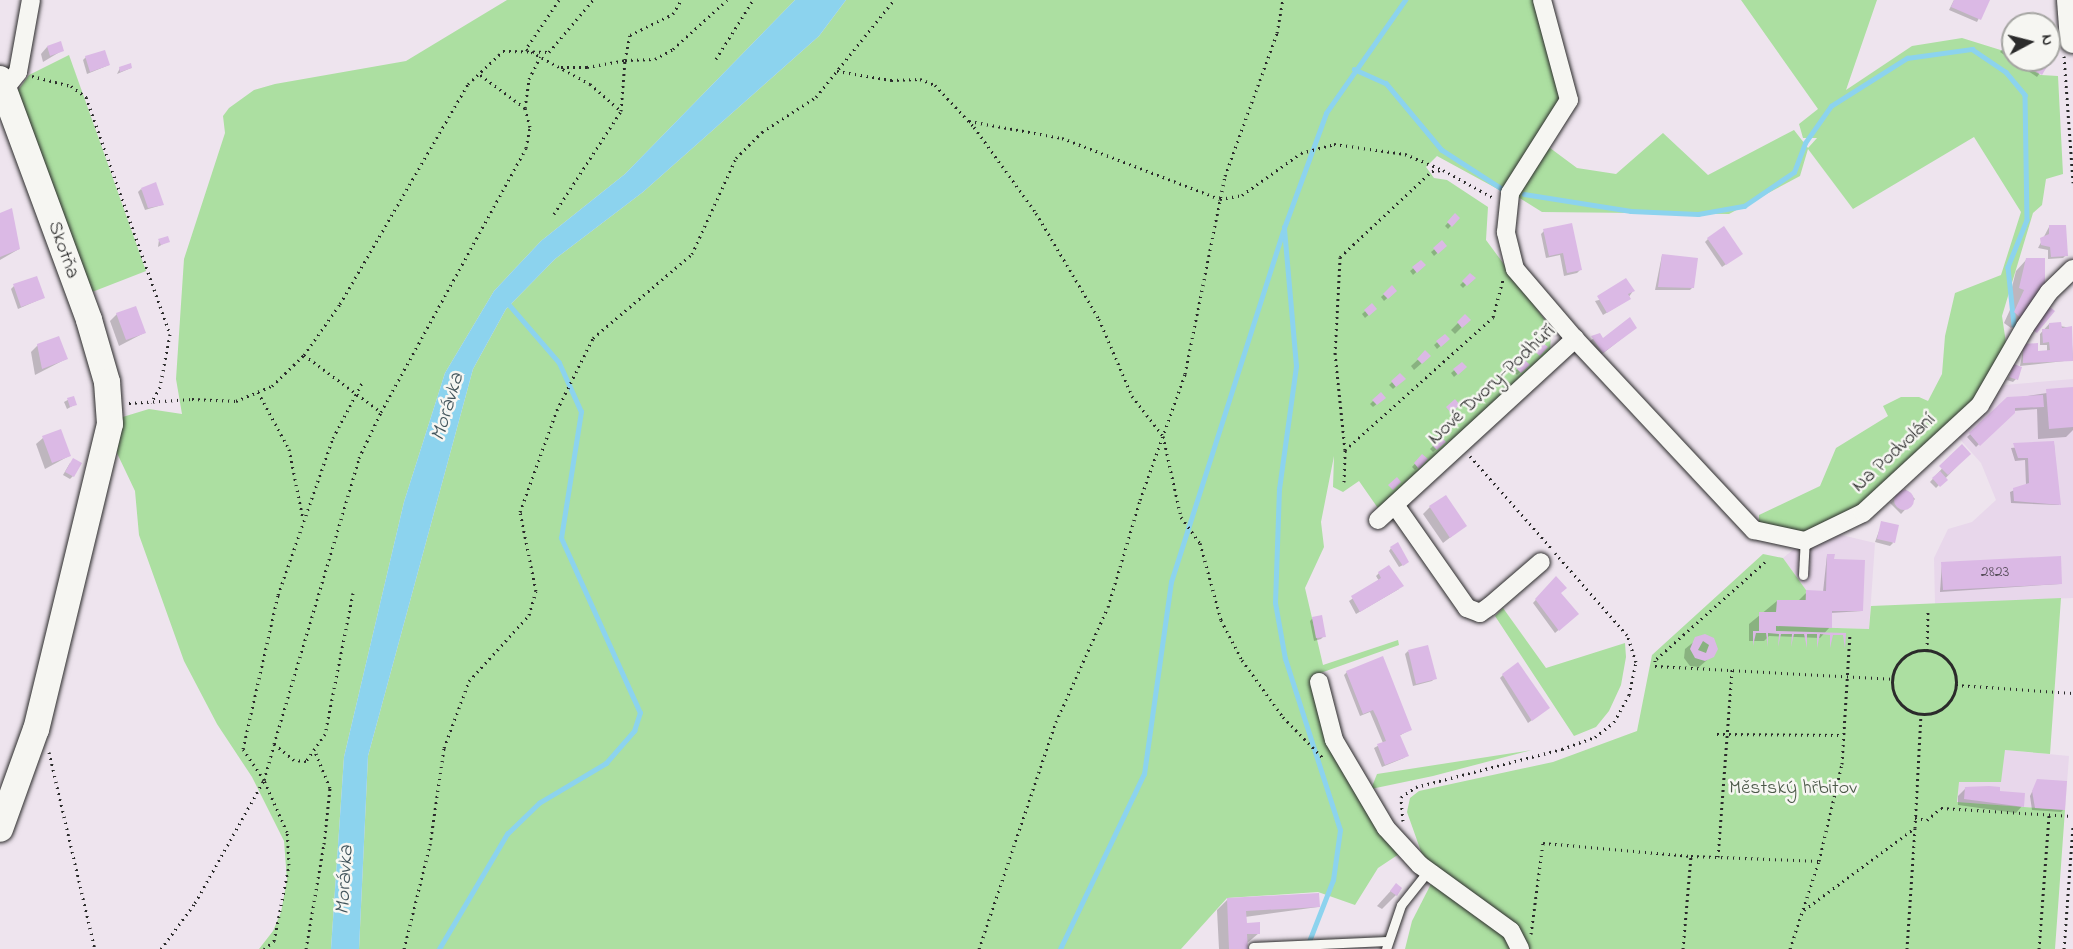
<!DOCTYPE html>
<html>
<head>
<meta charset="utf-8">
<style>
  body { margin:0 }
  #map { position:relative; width:2073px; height:949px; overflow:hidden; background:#eee4ee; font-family:"Indie Flower",sans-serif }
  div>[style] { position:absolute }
  .built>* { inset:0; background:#e8d7eb }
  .green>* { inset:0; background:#acdfa1 }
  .water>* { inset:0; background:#8cd3ee }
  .shadow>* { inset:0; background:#0003 }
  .stream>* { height:4.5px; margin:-2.25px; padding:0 2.25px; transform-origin:2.25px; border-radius:2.25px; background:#8cd3ee }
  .building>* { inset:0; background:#dbb9e5 }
  .round { border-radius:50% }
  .path>* { height:3px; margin-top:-1.5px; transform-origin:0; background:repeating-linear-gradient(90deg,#2b2b2b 0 1.5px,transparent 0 6px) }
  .path>.ring { margin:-1.5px; padding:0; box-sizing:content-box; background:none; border:3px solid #2b2b2b; border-radius:50% }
  .roads { filter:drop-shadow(0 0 2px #2b2b2b) drop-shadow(0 0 2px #2b2b2b) }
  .lane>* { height:9px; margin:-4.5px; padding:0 4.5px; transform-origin:4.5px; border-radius:4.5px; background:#f6f6f2 }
  .street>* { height:18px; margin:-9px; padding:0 9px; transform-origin:9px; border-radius:9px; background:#f6f6f2 }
  .secondary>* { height:26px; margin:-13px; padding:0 13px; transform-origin:13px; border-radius:13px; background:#f6f6f2 }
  span { translate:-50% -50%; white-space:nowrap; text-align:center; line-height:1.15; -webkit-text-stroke:5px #f6f6f2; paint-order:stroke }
  .number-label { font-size:16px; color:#574e5a }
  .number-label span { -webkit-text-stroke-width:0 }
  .street-label { font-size:20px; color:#2b2b2b }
  .park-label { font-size:20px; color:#4b5848 }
  .water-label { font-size:21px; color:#43555c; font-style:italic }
  .north { position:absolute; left:2001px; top:12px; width:60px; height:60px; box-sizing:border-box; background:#f6f6f2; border:2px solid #a5a5a2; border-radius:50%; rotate:83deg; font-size:16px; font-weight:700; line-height:24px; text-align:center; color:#2b2b2b }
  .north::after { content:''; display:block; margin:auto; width:21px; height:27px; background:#2b2b2b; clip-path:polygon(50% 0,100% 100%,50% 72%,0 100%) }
</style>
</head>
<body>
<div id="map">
  <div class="built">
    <div style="clip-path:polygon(2073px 379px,2073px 598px,1935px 604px,1934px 558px,1948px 529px,1972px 522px,1996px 500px,1981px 463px,1957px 436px,1990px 405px,2004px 385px)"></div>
    <div style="clip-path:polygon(1833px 533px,1875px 543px,1869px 629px,1804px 627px,1806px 590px,1783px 558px,1799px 545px)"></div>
    <div style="clip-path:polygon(2005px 750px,2069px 756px,2065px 810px,1957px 802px,1958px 782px)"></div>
  </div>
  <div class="green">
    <div style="clip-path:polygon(507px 0,795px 0,625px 174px,541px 241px,494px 291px,445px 373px,404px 502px,344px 757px,331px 949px,259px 949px,273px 931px,281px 912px,287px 880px,284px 841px,252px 777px,217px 724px,184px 661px,139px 535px,135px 491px,116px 451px,116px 419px,149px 409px,182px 414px,176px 379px,184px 259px,225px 133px,223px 116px,229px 108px,254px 90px,275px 84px,406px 61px)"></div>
    <div style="clip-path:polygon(846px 0,1537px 0,1560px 93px,1556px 108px,1503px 192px,1437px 156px,1426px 167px,1434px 178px,1447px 180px,1488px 207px,1486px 240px,1551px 328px,1550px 357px,1382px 514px,1359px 481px,1343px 492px,1333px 487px,1334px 456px,1321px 522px,1324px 547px,1305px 588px,1323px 665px,1398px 640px,1399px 645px,1312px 676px,1399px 854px,1378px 868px,1355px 905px,1318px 892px,1227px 898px,1181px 949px,359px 949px,368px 756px,473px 369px,506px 309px,555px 259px,643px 192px,819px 36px)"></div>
    <div style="clip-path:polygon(1741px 0,1877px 0,1846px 90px,1912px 46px,1962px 38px,2007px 52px,2013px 60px,2041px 75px,2058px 76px,2063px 174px,2046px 179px,2042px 205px,2033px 213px,2002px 316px,2006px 343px,1974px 406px,1868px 503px,1810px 536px,1759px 524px,1759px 515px,1820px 486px,1836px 448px,1888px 416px,1883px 406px,1901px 397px,1919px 397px,1928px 401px,1942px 374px,1945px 336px,1955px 293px,2001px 275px,2021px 212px,1974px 137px,1853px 209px,1808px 149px,1800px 176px,1729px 214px,1542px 212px,1513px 194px,1546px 145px,1577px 168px,1616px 174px,1663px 133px,1708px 175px,1794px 130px,1808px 148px,1817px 138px,1803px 138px,1799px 124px,1818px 109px)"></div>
    <div style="clip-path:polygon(69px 55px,146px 271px,87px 294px,14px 96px,29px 75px)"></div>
    <div style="clip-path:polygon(1763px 554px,1783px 558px,1806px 590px,1804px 627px,1869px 629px,1871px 606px,2061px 598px,2050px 754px,2005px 750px,2001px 782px,1959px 782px,1957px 802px,2065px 810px,2055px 949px,1528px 949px,1424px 860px,1407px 812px,1410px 798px,1419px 791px,1553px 762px,1637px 731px,1652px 655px)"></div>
    <div style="clip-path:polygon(1503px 608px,1546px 668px,1625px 643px,1626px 657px,1621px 685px,1609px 711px,1596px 727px,1574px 736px,1495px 616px)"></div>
    <div style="clip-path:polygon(1532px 750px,1433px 776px,1371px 789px,1377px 774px)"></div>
    <div style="clip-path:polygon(1433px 880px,1507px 934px,1509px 949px,1405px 949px,1412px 921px)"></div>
  </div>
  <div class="water">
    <div style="clip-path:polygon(795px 0,846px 0,819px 36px,643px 192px,555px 259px,506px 309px,473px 369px,368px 756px,359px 949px,331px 949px,344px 757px,404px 502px,445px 373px,494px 291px,541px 241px,625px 174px)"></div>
  </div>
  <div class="shadow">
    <div style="clip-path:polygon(1954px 0,1988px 0,1977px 22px,1949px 10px)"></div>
    <div style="clip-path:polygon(2013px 38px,2013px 60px,2049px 60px,2037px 77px,2000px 52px)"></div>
    <div style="clip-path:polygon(47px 47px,63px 50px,43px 62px,41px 54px)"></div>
    <div style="clip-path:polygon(86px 57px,109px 65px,87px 74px,83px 60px)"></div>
    <div style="clip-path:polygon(120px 68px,131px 68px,117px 74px)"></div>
    <div style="clip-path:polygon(141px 189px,162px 205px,145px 210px,138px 192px)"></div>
    <div style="clip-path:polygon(0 214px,19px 249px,0 260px)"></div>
    <div style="clip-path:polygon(1455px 215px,1458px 218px,1448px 229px,1445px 226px)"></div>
    <div style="clip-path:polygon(2049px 227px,2066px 255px,2063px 258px,2048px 259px,2048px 250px,2038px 248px)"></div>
    <div style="clip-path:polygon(1544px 231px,1580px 270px,1577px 273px,1564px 276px,1560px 255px,1546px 258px,1541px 234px)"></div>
    <div style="clip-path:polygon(1708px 239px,1738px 256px,1722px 267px,1705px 242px)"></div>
    <div style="clip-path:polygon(159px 240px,168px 241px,158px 247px)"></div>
    <div style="clip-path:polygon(1442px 243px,1445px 246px,1434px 256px,1431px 252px)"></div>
    <div style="clip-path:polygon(1662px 255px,1693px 287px,1690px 290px,1655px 290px)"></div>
    <div style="clip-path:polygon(2044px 259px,2021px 318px,2011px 328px,2004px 323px,2014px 301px,2009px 299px,2016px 271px,2026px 260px)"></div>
    <div style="clip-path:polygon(1421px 262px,1424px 265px,1413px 275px,1410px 271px)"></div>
    <div style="clip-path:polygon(1470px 275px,1473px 278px,1463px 288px,1460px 285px)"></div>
    <div style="clip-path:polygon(14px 286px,43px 298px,18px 309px,11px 289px)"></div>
    <div style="clip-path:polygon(1392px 287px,1395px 291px,1384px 301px,1381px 297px)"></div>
    <div style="clip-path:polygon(1633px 291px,1626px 301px,1603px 315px,1595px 301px)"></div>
    <div style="clip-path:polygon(1372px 305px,1375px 309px,1365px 318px,1362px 314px)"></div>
    <div style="clip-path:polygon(117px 314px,144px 333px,119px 346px,110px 321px)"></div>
    <div style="clip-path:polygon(1465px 316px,1469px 320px,1455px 334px,1451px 330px)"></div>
    <div style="clip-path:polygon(2049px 324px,2071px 328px,2073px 360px,2020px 366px,2024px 345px,2036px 352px,2047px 352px,2047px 345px,2040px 345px,2040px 334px)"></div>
    <div style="clip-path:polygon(1635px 328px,1596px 359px,1585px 344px,1599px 335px,1603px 340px)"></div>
    <div style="clip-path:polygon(1444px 336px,1448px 339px,1437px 349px,1434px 345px)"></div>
    <div style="clip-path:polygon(38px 345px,66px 359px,35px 375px,31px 352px)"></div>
    <div style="clip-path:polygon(1425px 353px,1422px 363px,1414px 370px,1411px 366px)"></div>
    <div style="clip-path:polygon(1525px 362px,1528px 365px,1517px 375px,1514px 372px)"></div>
    <div style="clip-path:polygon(1461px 364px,1465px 367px,1454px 377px,1451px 373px)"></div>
    <div style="clip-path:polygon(2014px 366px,2016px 379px,2013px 382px,2007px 380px)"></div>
    <div style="clip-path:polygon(1400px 375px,1404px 379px,1393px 389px,1389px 385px)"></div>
    <div style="clip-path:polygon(2073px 389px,2073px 430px,2066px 437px,2038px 439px,2037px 409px,2013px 411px,1976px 447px,1967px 437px,2008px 399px)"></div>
    <div style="clip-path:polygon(1380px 394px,1384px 398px,1373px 407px,1370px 404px)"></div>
    <div style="clip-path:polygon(73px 397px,76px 404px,67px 409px,64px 402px)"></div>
    <div style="clip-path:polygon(43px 438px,69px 456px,45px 469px,36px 444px)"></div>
    <div style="clip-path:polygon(1440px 439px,1444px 442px,1433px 452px,1430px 449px)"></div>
    <div style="clip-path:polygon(2054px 444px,2059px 505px,2011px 503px,2010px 492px,2026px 485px,2025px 460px,2015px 461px,2011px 448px)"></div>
    <div style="clip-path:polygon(1962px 446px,1969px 454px,1936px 488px,1930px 482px)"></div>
    <div style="clip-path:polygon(1422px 456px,1426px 459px,1415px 470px,1412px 467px)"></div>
    <div style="clip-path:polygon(70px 463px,73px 476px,70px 479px,63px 475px)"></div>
    <div style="clip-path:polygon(1905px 489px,1915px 499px,1901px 514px,1890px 503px)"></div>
    <div style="clip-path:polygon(1430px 507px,1465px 526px,1443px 543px,1423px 514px)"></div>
    <div style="clip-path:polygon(1882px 523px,1893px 543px,1890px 546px,1875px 542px)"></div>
    <div style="clip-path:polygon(1391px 548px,1405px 564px,1399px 567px,1389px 551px)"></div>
    <div style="clip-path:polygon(1827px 555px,1862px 611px,1831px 613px,1830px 627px,1820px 638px,1769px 636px,1764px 641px,1749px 641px,1749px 624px,1777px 601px,1797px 602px,1807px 592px,1823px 592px)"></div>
    <div style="clip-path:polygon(1942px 563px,2060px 584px,1940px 592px)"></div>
    <div style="clip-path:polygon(1379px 573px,1399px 589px,1356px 614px,1349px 601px,1379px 581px,1376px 576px)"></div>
    <div style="clip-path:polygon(1556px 578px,1559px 593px,1577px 614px,1555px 633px,1533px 603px)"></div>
    <div style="clip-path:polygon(1313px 618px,1324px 636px,1321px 639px,1314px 641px,1310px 621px)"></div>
    <div style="clip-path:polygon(1701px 636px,1710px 637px,1714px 654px,1699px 667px,1690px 666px,1684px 658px,1685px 649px)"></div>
    <div style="clip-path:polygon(1408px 651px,1435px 678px,1432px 681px,1413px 686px,1405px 654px)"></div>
    <div style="clip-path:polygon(1347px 672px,1411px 729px,1399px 736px,1407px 755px,1404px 758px,1382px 767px,1374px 748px,1383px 743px,1370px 712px,1360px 716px,1344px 675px)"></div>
    <div style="clip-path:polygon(1503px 675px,1546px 710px,1528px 723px,1500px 678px)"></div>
    <div style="clip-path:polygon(2038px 780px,2064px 809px,2061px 812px,2032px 810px,2030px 796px)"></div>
    <div style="clip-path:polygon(1965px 789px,1998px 793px,2022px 806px,2016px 813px,1958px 805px,1958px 796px)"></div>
    <div style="clip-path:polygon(1396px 885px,1396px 895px,1382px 909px,1377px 906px)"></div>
    <div style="clip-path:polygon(1227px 900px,1318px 907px,1245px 917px,1245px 924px,1259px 933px,1246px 944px,1246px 949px,1219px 949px,1217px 910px)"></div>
  </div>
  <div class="stream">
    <div style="left:1354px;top:69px;width:35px;rotate:24deg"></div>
    <div style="left:1386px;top:83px;width:87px;rotate:50.1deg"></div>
    <div style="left:1442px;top:150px;width:74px;rotate:32.8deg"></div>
    <div style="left:1524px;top:194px;width:108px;rotate:9deg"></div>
    <div style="left:1631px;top:211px;width:67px;rotate:2.6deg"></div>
    <div style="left:1698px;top:214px;width:47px;rotate:-9.9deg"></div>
    <div style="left:1744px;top:206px;width:60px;rotate:-34.2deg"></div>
    <div style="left:1794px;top:172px;width:31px;rotate:-69deg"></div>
    <div style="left:1805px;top:143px;width:45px;rotate:-54.9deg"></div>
    <div style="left:1831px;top:106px;width:90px;rotate:-32.3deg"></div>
    <div style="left:1907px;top:58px;width:66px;rotate:-7.9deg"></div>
    <div style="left:1972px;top:49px;width:41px;rotate:34.1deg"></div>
    <div style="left:2006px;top:72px;width:30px;rotate:50deg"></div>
    <div style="left:2025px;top:95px;width:125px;rotate:89.1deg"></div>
    <div style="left:2027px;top:220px;width:51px;rotate:112deg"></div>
    <div style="left:2008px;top:267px;width:58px;rotate:84.1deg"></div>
    <div style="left:1308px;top:944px;width:69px;rotate:-68.7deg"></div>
    <div style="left:1333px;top:880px;width:50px;rotate:-82deg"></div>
    <div style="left:1340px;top:830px;width:180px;rotate:-107.8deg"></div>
    <div style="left:1285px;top:659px;width:57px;rotate:-100.1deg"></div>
    <div style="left:1275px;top:603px;width:114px;rotate:-88deg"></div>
    <div style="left:1279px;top:489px;width:124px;rotate:-82.1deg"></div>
    <div style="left:1296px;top:366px;width:139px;rotate:-95deg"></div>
    <div style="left:1284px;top:228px;width:122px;rotate:-69.9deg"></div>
    <div style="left:1326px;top:113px;width:138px;rotate:-55deg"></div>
    <div style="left:439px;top:949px;width:134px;rotate:-59.4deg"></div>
    <div style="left:507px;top:834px;width:45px;rotate:-44.1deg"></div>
    <div style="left:539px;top:803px;width:78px;rotate:-30.8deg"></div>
    <div style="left:606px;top:763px;width:43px;rotate:-48.8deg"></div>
    <div style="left:634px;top:731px;width:19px;rotate:-72deg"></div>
    <div style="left:640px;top:713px;width:192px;rotate:-114.3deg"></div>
    <div style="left:561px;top:538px;width:128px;rotate:-81deg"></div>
    <div style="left:581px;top:412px;width:54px;rotate:-114.2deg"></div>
    <div style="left:559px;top:363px;width:79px;rotate:-130.9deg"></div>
    <div style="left:1060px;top:949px;width:194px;rotate:-64.4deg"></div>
    <div style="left:1144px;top:774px;width:194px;rotate:-82deg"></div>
    <div style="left:1171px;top:582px;width:368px;rotate:-72.3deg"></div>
  </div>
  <div class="building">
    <div style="clip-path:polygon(1954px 0,1990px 0,1981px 20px,1951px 7px)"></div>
    <div style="clip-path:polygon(2013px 36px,2013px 55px,2002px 48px)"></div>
    <div style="clip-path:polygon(61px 41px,64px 51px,50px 56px,47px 46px)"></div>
    <div style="clip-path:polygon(105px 50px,110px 65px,90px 72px,85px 56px)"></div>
    <div style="clip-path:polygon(2019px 60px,2051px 60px,2042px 75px)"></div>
    <div style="clip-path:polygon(131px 63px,132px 68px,120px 72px,119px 67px)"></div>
    <div style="clip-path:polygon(156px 182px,164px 205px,148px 208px,141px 188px)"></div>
    <div style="clip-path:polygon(12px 208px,20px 249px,0 257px,0 213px)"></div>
    <div style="clip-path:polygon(1455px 213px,1460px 218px,1452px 227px,1447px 222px)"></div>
    <div style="clip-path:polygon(1572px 223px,1582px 270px,1567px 273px,1563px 253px,1549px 256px,1543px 229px)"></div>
    <div style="clip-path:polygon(2049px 225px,2066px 225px,2068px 256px,2051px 257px,2050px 247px,2041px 245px,2040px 238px,2049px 234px)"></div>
    <div style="clip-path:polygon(1724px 226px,1743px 254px,1726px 265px,1707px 238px)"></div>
    <div style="clip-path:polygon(168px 236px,170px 242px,161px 245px,158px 239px)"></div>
    <div style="clip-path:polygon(1442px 240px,1447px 246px,1438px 254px,1433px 248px)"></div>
    <div style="clip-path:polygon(1662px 254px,1698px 258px,1694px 288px,1658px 287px)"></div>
    <div style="clip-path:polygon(2026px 258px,2045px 258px,2045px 284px,2022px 319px,2014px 312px,2024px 290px,2019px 288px)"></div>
    <div style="clip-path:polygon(1421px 260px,1426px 265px,1417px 273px,1412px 267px)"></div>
    <div style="clip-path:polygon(1470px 273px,1476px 278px,1467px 286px,1462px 281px)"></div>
    <div style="clip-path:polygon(37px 276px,45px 298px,21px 307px,13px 284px)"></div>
    <div style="clip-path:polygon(1626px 278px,1635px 291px,1628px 294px,1631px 299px,1607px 313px,1597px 296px)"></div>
    <div style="clip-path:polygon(1392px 285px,1397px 291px,1388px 299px,1383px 294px)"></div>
    <div style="clip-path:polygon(1372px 303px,1377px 309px,1369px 316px,1364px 310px)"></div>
    <div style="clip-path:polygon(2047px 305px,2055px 311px,2037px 333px,2031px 329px)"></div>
    <div style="clip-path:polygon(136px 306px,146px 333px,126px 340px,116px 313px)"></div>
    <div style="clip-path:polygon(1465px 314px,1471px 320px,1462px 328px,1457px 322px)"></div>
    <div style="clip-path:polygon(1630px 317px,1637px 328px,1603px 353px,1591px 336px,1600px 333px,1603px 338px)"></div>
    <div style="clip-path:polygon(2061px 322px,2062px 328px,2072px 326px,2073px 361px,2023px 363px,2023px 344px,2038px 343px,2038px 351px,2050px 350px,2049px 342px,2043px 343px,2042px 329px,2049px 329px,2049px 323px)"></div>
    <div style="clip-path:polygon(1445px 334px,1450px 339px,1441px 347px,1436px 341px)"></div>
    <div style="clip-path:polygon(59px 336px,68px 359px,42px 369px,37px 344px)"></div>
    <div style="clip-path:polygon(1542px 342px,1548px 347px,1540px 356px,1534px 351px)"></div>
    <div style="clip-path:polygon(1425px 350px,1431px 356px,1422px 364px,1417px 359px)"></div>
    <div style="clip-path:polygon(1525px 360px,1530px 365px,1521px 373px,1516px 368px)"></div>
    <div style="clip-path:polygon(1462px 362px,1467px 367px,1458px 375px,1453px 369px)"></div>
    <div style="clip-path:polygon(2014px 364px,2022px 367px,2018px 380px,2009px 377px)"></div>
    <div style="clip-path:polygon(1400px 373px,1406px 379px,1396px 387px,1391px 381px)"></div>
    <div style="clip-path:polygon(2073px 387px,2073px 427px,2049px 429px,2046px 389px)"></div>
    <div style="clip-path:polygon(1381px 392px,1386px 398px,1377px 405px,1372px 400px)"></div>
    <div style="clip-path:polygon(2043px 395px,2044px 407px,2015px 408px,2015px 413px,1980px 446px,1969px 433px,2007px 397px)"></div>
    <div style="clip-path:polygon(74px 396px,77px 405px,70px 407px,67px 398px)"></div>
    <div style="clip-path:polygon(1455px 399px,1460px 405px,1451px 413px,1446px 407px)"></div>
    <div style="clip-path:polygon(61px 429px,71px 456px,52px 463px,42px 436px)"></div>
    <div style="clip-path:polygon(1441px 437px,1446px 442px,1437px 450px,1432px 445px)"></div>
    <div style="clip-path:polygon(2054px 441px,2061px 505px,2014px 501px,2013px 488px,2029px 483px,2028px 458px,2018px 458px,2013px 443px)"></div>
    <div style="clip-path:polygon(1962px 444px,1971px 454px,1948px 475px,1939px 466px)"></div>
    <div style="clip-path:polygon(1422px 454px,1428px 459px,1419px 469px,1414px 463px)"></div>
    <div style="clip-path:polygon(73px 458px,82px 463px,74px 477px,65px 472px)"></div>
    <div style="clip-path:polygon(1940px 471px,1948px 480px,1940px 487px,1932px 478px)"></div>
    <div style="clip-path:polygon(1397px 477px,1401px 482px,1393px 490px,1388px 485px)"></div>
    <div class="round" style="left:1894px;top:490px;width:20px;height:20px"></div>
    <div style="clip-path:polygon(1446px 495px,1467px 526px,1450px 538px,1429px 506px)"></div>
    <div style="clip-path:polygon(1881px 521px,1899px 525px,1895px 543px,1877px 539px)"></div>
    <div style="clip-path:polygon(1398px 542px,1409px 562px,1403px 566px,1390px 547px)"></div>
    <div style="clip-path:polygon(1827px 554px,1835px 554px,1834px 559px,1865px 560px,1863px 611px,1832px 611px,1832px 628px,1776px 626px,1776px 631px,1846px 633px,1845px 649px,1843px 635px,1833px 635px,1830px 648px,1830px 635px,1820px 634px,1817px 648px,1817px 634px,1807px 634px,1807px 648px,1804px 634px,1794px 634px,1791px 647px,1792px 634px,1781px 634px,1778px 647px,1779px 634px,1768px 633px,1768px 647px,1766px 633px,1756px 633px,1753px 646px,1753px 631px,1759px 631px,1759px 612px,1776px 612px,1777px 600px,1806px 600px,1806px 590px,1826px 591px)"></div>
    <div style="clip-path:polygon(2061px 556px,2062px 584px,1943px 590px,1941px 562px)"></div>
    <div style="clip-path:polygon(1389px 565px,1404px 586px,1360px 612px,1351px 596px,1381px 578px,1378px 572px)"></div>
    <div style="clip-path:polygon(1556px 576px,1567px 588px,1561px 593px,1579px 614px,1559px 631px,1535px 599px)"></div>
    <div style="clip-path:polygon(1322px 615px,1326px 637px,1316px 638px,1312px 617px)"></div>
    <div style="clip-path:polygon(evenodd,1705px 634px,1714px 638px,1718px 649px,1714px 657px,1705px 661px,1695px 658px,1690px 649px,1695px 637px,1705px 634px,1703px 641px,1709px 645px,1706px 653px,1698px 650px,1703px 641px)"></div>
    <div style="clip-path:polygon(1428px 645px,1437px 679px,1416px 684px,1408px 650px)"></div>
    <div style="clip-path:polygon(1383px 656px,1412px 730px,1400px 735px,1409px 756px,1385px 765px,1377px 744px,1386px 741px,1377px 718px,1373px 710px,1363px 714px,1346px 671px)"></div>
    <div style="clip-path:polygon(1518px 662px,1550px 708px,1532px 721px,1502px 674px)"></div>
    <div style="clip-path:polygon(2037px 779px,2067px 781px,2065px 810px,2035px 808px,2032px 791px)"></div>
    <div style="clip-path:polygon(1989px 786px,2000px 787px,2000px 791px,2025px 793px,2024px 807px,1964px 799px,1965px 787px)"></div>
    <div style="clip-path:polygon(1396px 883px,1402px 888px,1397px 896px,1390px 891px)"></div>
    <div style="clip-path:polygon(1319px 893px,1320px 907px,1246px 911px,1247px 923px,1260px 922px,1260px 934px,1247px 934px,1248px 949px,1229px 949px,1227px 898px)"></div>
  </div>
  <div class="path">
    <div style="left:559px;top:0;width:59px;rotate:124deg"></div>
    <div style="left:526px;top:49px;width:73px;rotate:28.7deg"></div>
    <div style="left:590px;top:84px;width:41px;rotate:41.1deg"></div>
    <div style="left:2064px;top:56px;width:127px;rotate:85.9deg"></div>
    <div style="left:716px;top:59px;width:70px;rotate:-57.9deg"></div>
    <div style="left:561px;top:67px;width:26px"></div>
    <div style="left:587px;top:67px;width:39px;rotate:-10deg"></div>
    <div style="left:625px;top:60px;width:25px;rotate:-79deg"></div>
    <div style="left:630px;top:35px;width:48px;rotate:-26deg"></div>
    <div style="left:673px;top:14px;width:16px;rotate:-60deg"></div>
    <div style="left:837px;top:71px;width:55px;rotate:9.5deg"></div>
    <div style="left:891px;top:80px;width:29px;rotate:-2deg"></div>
    <div style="left:920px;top:79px;width:16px;rotate:22deg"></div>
    <div style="left:935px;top:85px;width:57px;rotate:47.1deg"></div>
    <div style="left:974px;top:127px;width:106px;rotate:54.2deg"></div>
    <div style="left:1036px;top:213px;width:123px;rotate:59.3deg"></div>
    <div style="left:1099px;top:319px;width:84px;rotate:66.8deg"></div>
    <div style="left:1132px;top:396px;width:51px;rotate:52.2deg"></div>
    <div style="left:1163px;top:436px;width:83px;rotate:77.5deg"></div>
    <div style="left:1181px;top:517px;width:32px;rotate:54deg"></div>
    <div style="left:1200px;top:543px;width:80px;rotate:74.7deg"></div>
    <div style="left:1221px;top:620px;width:45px;rotate:62.3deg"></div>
    <div style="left:1242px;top:660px;width:70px;rotate:54.3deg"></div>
    <div style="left:1283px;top:717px;width:57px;rotate:45.7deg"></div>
    <div style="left:32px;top:76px;width:40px;rotate:14.4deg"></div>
    <div style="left:71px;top:86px;width:19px;rotate:36deg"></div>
    <div style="left:86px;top:97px;width:251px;rotate:70.5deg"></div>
    <div style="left:170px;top:334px;width:54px;rotate:100.7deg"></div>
    <div style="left:160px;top:387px;width:18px;rotate:119deg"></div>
    <div style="left:525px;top:108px;width:29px;rotate:-82deg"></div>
    <div style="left:529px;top:79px;width:25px;rotate:-63deg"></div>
    <div style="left:969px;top:121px;width:95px;rotate:10.4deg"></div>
    <div style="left:1062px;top:138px;width:169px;rotate:21.1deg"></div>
    <div style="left:1220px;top:199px;width:22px;rotate:-10deg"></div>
    <div style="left:1242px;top:195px;width:72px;rotate:-35.4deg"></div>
    <div style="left:1301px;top:153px;width:34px;rotate:-15deg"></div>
    <div style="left:1334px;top:144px;width:72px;rotate:8deg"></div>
    <div style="left:1405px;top:154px;width:41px;rotate:22.8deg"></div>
    <div style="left:554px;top:214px;width:123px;rotate:-57deg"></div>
    <div style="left:621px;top:111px;width:51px;rotate:-85.5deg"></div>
    <div style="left:625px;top:60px;width:30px;rotate:-2deg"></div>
    <div style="left:655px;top:59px;width:21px;rotate:-29deg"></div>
    <div style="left:673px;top:49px;width:73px;rotate:-42.2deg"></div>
    <div style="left:304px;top:355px;width:96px;rotate:36.5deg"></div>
    <div style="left:381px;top:412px;width:301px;rotate:-61.2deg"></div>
    <div style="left:526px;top:148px;width:21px;rotate:-79deg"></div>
    <div style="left:530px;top:127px;width:20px;rotate:-105deg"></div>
    <div style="left:525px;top:108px;width:57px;rotate:-143.5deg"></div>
    <div style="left:258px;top:392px;width:65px;rotate:61.5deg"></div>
    <div style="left:289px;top:449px;width:71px;rotate:78.7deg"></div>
    <div style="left:129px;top:403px;width:63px;rotate:-3.6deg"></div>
    <div style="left:192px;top:399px;width:44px;rotate:2.6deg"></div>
    <div style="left:236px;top:401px;width:39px;rotate:-23deg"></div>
    <div style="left:272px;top:386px;width:45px;rotate:-44.1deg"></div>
    <div style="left:304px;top:355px;width:62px;rotate:-54.8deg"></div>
    <div style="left:340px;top:304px;width:255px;rotate:-59.8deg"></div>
    <div style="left:468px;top:84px;width:48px;rotate:-43.3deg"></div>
    <div style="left:503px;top:51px;width:46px;rotate:1.2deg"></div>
    <div style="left:549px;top:52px;width:68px;rotate:-49.8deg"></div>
    <div style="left:1345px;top:450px;width:199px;rotate:-41.9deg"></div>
    <div style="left:1493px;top:317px;width:39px;rotate:-75deg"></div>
    <div style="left:1470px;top:456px;width:123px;rotate:48.6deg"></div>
    <div style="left:1344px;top:482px;width:32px;rotate:-88deg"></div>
    <div style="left:1345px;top:450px;width:97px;rotate:-95.9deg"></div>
    <div style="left:1335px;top:354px;width:97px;rotate:-87deg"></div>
    <div style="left:1340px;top:257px;width:126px;rotate:-43.1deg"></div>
    <div style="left:1432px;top:171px;width:11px;rotate:-5deg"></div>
    <div style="left:1443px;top:170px;width:58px;rotate:28.8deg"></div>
    <div style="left:1765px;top:562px;width:147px;rotate:138.3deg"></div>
    <div style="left:1655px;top:660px;width:6px;rotate:90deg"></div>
    <div style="left:1655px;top:666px;width:237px;rotate:3.1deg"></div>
    <div style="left:353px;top:593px;width:144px;rotate:101.2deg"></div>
    <div style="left:325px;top:734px;width:33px;rotate:125deg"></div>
    <div style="left:306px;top:761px;width:12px;rotate:-175deg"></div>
    <div style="left:294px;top:760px;width:26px;rotate:-141deg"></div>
    <div style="left:274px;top:744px;width:298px;rotate:-73.4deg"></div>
    <div style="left:359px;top:458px;width:51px;rotate:-64.4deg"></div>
    <div class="ring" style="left:1892px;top:650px;width:61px;height:61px"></div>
    <div style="left:1927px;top:650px;width:40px;rotate:-88.6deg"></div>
    <div style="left:1956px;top:685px;width:117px;rotate:3.9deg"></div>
    <div style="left:1717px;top:734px;width:126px;rotate:0.5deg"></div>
    <div style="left:49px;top:752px;width:202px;rotate:76.9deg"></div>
    <div style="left:1915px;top:818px;width:12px;rotate:9deg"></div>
    <div style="left:1927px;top:820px;width:18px;rotate:-41deg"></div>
    <div style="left:1941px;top:808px;width:132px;rotate:3.5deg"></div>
    <div style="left:1403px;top:821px;width:24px;rotate:-95deg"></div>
    <div style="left:1401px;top:797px;width:18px;rotate:-34deg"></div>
    <div style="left:1416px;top:787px;width:151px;rotate:-14.6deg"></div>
    <div style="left:1562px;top:749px;width:35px;rotate:-20deg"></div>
    <div style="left:1595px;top:737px;width:24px;rotate:-38deg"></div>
    <div style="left:1614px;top:722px;width:31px;rotate:-61deg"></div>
    <div style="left:1629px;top:695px;width:34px;rotate:-78deg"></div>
    <div style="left:1636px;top:662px;width:28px;rotate:-108deg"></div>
    <div style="left:1627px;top:635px;width:109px;rotate:-131.3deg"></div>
    <div style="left:1915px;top:828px;width:113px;rotate:-87deg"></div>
    <div style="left:1718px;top:857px;width:188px;rotate:-85.7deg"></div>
    <div style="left:1804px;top:910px;width:138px;rotate:-36.5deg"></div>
    <div style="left:1915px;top:828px;width:121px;rotate:93.8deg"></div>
    <div style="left:1531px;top:934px;width:92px;rotate:-82.5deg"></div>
    <div style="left:1543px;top:843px;width:149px;rotate:5deg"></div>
    <div style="left:1691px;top:856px;width:128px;rotate:2.2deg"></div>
    <div style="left:161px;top:949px;width:57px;rotate:-53.5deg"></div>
    <div style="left:195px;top:903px;width:141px;rotate:-60.7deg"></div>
    <div style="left:264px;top:780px;width:37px;rotate:-124deg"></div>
    <div style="left:243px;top:749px;width:158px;rotate:-77.2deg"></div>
    <div style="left:278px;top:595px;width:166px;rotate:-70.7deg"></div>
    <div style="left:333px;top:438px;width:64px;rotate:-62.2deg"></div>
    <div style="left:264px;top:949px;width:13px;rotate:-39deg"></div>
    <div style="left:274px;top:941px;width:77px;rotate:-78.8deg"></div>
    <div style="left:289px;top:865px;width:33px;rotate:-93deg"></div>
    <div style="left:287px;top:832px;width:57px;rotate:-113.9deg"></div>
    <div style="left:264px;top:780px;width:37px;rotate:-74deg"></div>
    <div style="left:306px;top:949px;width:107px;rotate:-80.3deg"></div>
    <div style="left:324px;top:844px;width:56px;rotate:-83.9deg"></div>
    <div style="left:330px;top:788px;width:42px;rotate:-112.3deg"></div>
    <div style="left:404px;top:949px;width:107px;rotate:-76deg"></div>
    <div style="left:430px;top:845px;width:98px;rotate:-81.8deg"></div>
    <div style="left:444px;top:748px;width:72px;rotate:-69.5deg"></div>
    <div style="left:469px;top:681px;width:89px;rotate:-47.7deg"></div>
    <div style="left:529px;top:615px;width:25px;rotate:-74deg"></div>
    <div style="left:536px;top:591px;width:81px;rotate:-101.4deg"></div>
    <div style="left:520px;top:512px;width:109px;rotate:-70.1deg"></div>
    <div style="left:557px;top:410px;width:80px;rotate:-63.4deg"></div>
    <div style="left:593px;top:338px;width:130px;rotate:-40.3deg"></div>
    <div style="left:692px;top:254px;width:106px;rotate:-65.4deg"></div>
    <div style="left:736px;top:158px;width:37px;rotate:-45deg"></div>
    <div style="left:762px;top:132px;width:64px;rotate:-32.9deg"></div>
    <div style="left:816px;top:97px;width:124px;rotate:-51.2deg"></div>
    <div style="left:979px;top:949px;width:240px;rotate:-71.3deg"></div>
    <div style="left:1056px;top:722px;width:126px;rotate:-65.7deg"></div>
    <div style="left:1108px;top:607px;width:112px;rotate:-73.3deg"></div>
    <div style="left:1140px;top:500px;width:134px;rotate:-70.3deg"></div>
    <div style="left:1185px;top:374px;width:202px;rotate:-78.6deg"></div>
    <div style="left:1225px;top:176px;width:152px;rotate:-70deg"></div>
    <div style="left:1277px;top:33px;width:34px;rotate:-80deg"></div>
    <div style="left:1683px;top:949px;width:93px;rotate:-85.1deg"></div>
    <div style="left:1790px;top:949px;width:93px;rotate:-71.8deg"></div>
    <div style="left:1819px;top:861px;width:100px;rotate:-76.7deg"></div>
    <div style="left:1842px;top:764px;width:130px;rotate:-86.5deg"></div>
    <div style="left:2039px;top:949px;width:134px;rotate:-85.7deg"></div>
    <div style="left:2064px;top:949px;width:123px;rotate:-85.8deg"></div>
  </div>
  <div class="roads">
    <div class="lane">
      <div style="left:1803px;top:575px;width:34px;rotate:-87deg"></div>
      <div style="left:1253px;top:947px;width:134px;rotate:-2.6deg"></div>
      <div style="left:1386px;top:949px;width:46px;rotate:-71.2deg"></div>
      <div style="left:1401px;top:905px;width:43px;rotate:-51.5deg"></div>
    </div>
    <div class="street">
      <div style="left:4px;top:90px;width:23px;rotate:-52deg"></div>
      <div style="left:18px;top:72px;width:73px;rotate:-79.8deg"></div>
      <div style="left:1575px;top:339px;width:262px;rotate:46.9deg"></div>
      <div style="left:1754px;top:530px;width:52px;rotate:12.2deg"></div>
      <div style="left:1805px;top:541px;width:64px;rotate:-25.8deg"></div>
      <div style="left:1863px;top:513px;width:159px;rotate:-42.7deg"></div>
      <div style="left:1980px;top:405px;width:90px;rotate:-60deg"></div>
      <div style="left:2025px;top:327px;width:42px;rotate:-55.6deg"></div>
      <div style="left:2049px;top:292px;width:33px;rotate:-44deg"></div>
      <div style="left:1395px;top:505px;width:126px;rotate:55deg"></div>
      <div style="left:1467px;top:608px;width:14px;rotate:21deg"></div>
      <div style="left:1480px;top:613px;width:12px;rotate:-35deg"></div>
      <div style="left:1490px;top:606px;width:67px;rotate:-40.8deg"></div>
      <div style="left:1378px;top:520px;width:268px;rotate:-42.6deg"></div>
      <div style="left:1575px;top:339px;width:92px;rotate:-130.6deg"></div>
      <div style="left:1515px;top:269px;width:38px;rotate:-104deg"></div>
      <div style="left:1506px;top:232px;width:39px;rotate:-84deg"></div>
      <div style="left:1510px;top:193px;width:110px;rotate:-57.6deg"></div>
      <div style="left:1569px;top:100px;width:104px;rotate:-105.1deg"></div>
      <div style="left:1319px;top:682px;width:60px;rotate:75.5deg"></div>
      <div style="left:1334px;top:740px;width:102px;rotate:59.4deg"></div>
      <div style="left:1386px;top:828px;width:50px;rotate:47.4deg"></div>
      <div style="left:1420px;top:865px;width:112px;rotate:36deg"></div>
      <div style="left:1511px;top:931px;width:20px;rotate:63deg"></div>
    </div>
    <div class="secondary">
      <div style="left:2070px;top:0;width:40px;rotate:85.7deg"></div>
      <div style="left:0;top:79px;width:257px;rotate:69.7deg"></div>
      <div style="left:89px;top:320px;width:65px;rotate:73.8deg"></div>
      <div style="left:107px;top:382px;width:42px;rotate:85.9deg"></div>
      <div style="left:110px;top:424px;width:314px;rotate:103.6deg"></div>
      <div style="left:36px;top:729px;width:106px;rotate:109.8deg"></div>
    </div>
  </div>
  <div class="number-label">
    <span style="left:1995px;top:572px">2823</span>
  </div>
  <div class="street-label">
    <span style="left:63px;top:250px;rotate:70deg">Skotňa</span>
    <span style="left:1492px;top:385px;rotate:-43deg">Nové Dvory-Podhůří</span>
    <span style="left:1894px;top:453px;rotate:-43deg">Na Podvolání</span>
  </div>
  <div class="park-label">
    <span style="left:1793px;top:788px">Městský hřbitov</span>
  </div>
  <div class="water-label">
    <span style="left:448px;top:407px;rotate:-73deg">Morávka</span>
    <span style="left:345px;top:880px;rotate:-87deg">Morávka</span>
  </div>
  <div class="north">N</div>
</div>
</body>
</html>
